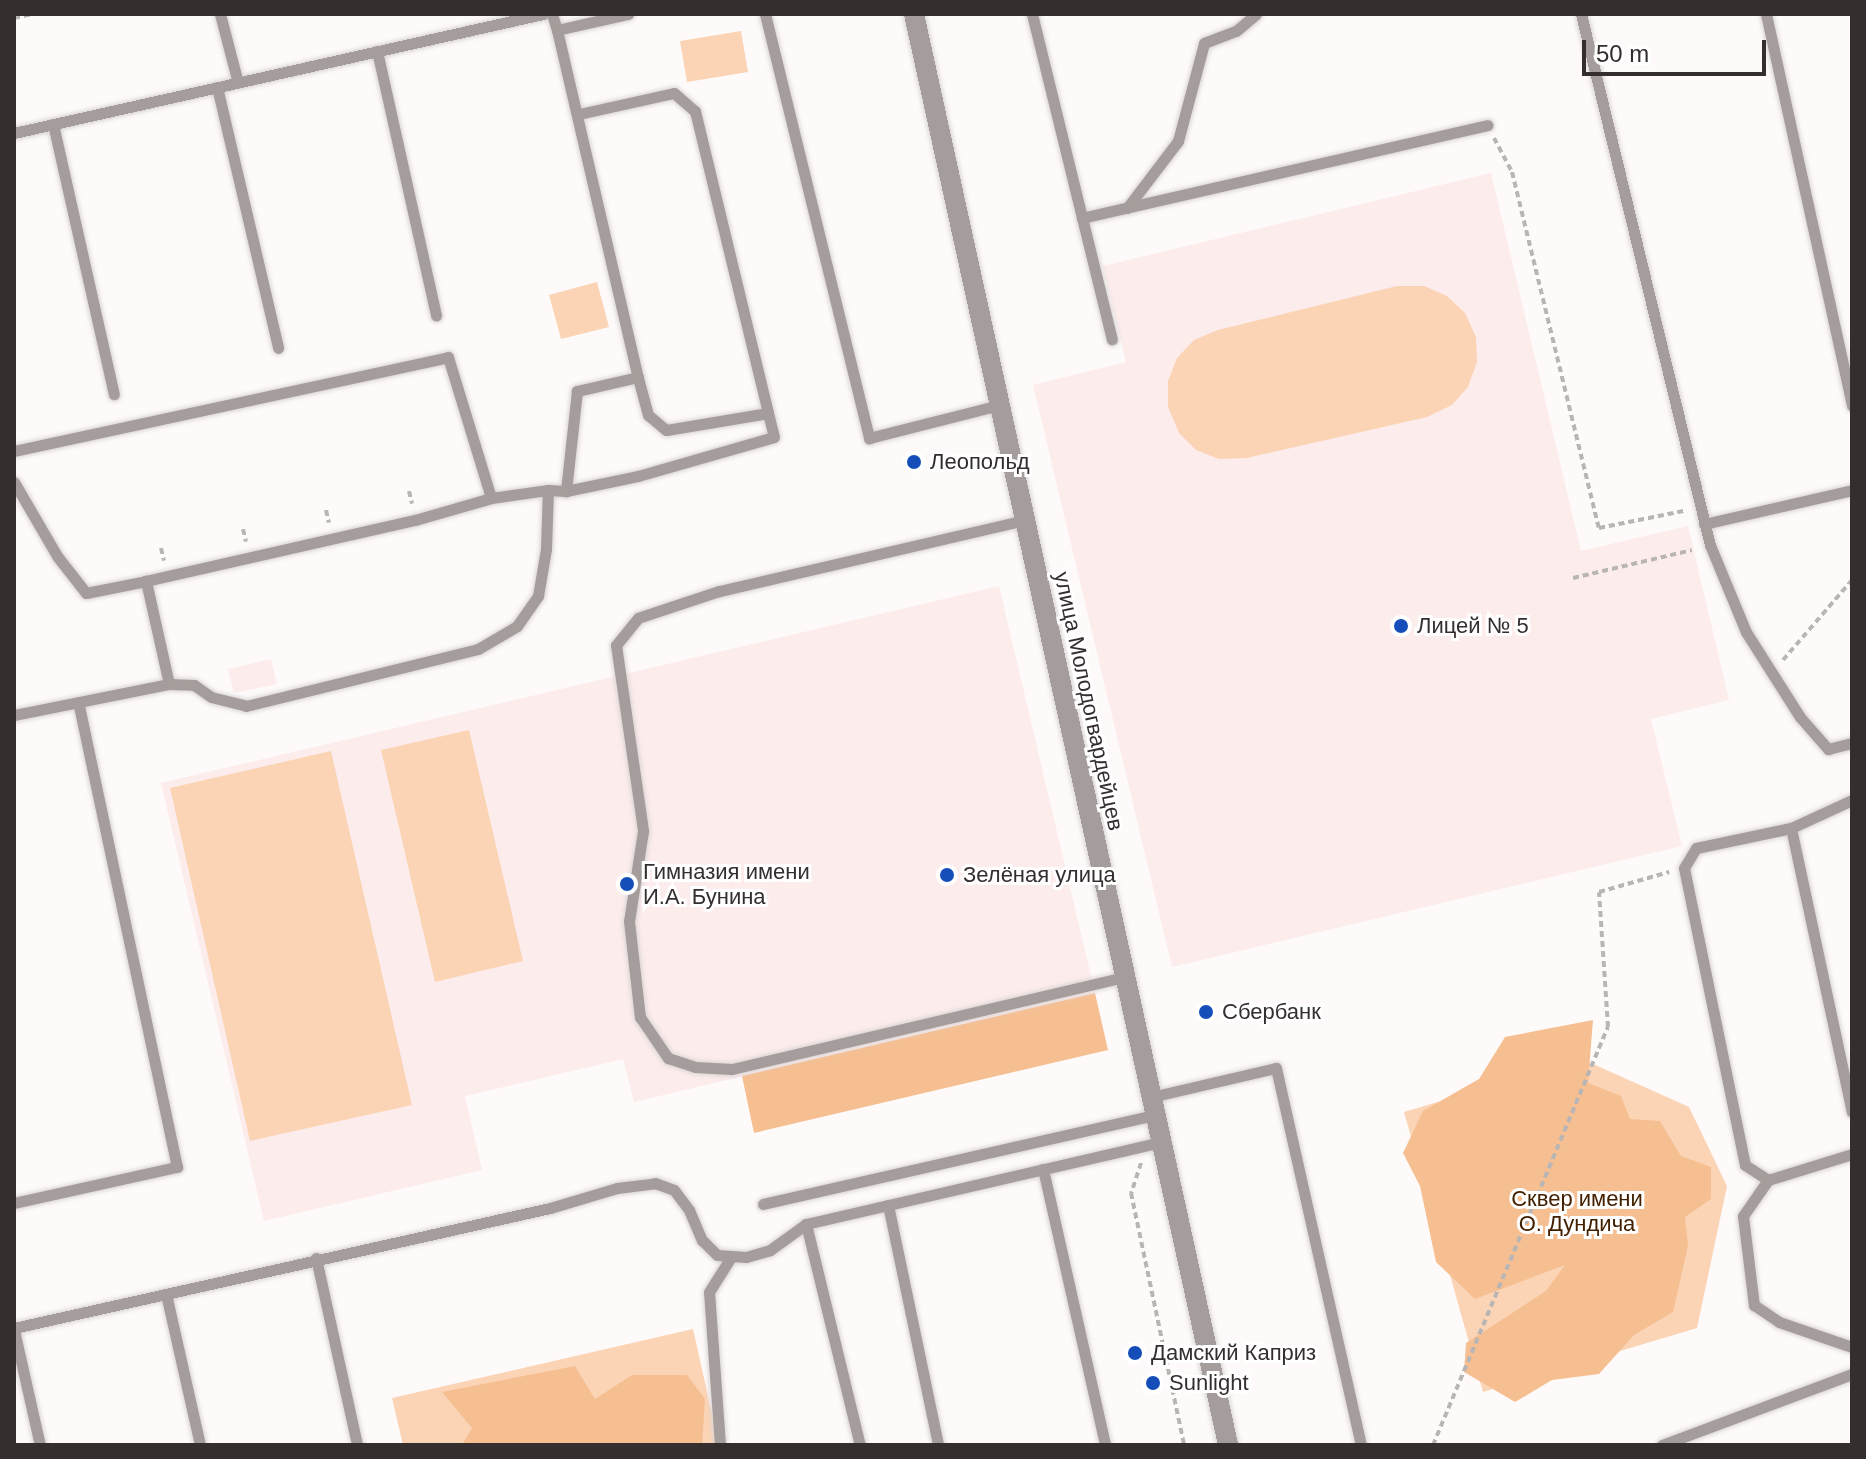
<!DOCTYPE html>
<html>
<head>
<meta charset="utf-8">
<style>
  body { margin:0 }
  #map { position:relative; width:1866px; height:1459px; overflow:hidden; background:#fefafa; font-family:Arial,sans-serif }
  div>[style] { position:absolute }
  .built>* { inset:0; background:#fdecec }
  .green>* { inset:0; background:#fbd4b6 }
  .forest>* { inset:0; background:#f6bf92 }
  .path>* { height:4px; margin-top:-2px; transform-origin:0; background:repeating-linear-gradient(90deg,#bab5b5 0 6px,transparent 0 10px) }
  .roads { filter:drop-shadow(0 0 2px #dad5d5) drop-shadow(0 0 2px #dad5d5) }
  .lane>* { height:11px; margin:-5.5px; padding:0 5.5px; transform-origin:5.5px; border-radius:5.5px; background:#a59d9b }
  .street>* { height:20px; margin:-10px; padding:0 10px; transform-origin:10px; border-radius:10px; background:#a59d9b }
  .dots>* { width:22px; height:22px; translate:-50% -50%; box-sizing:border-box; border:4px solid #fff; border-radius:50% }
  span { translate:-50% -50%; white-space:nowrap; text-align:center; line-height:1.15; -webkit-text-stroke:6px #fff; paint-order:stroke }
  .poi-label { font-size:22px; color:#352e2e }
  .left { translate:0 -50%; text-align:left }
  .street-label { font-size:22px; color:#352e2e }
  .park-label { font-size:22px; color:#432000 }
  .frame { position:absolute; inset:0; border:16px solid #352e2e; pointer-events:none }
  .scale { position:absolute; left:1582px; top:40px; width:184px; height:36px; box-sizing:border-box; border:4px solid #352e2e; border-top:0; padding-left:10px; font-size:24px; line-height:28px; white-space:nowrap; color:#352e2e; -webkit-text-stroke:6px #fff; paint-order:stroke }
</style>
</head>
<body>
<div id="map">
  <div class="built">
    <div style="clip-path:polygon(1491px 173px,1581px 551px,1688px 526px,1729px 700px,1651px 719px,1682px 846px,1172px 967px,1033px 385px,1126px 362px,1103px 266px)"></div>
    <div style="clip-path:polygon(999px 586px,1095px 993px,634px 1102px,623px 1059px,465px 1096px,482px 1170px,264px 1221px,161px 783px)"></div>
    <div style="clip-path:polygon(271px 659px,277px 684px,234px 693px,228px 669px)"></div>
  </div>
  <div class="green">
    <div style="clip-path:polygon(741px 31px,748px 72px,687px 82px,680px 41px)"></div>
    <div style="clip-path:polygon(597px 282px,609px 327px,561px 339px,549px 295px)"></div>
    <div style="clip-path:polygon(1397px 286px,1424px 286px,1447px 296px,1465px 313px,1476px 337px,1477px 362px,1468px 387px,1452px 405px,1427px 417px,1247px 458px,1219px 459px,1196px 450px,1179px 433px,1168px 407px,1168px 381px,1177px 358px,1194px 340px,1218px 330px)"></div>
    <div style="clip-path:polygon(469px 730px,523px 961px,435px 982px,381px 750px)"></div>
    <div style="clip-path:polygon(331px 751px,412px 1105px,250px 1141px,170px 788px)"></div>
    <div style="clip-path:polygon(1582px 1059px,1689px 1107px,1727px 1186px,1697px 1328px,1483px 1392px,1404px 1112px)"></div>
    <div style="clip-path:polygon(693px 1329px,719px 1445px,403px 1445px,392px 1398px)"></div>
  </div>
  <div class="forest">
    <div style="clip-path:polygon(1095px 993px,1108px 1050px,754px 1133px,742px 1076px)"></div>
    <div style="clip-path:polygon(1593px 1020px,1588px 1083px,1621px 1096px,1630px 1119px,1660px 1121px,1681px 1156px,1711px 1167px,1711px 1199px,1685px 1217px,1688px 1246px,1673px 1312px,1634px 1335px,1599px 1374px,1552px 1380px,1515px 1402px,1464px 1372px,1466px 1343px,1546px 1291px,1565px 1265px,1475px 1299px,1436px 1262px,1420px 1186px,1403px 1153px,1423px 1111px,1479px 1079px,1505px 1037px)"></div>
    <div style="clip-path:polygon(575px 1366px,595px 1399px,632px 1375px,687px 1375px,705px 1399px,702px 1445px,462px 1445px,472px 1428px,442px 1392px)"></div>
  </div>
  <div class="path">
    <div style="left:14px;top:18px;width:19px;rotate:-12deg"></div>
    <div style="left:1494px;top:138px;width:38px;rotate:62deg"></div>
    <div style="left:1512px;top:172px;width:366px;rotate:76.3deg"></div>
    <div style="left:1599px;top:528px;width:86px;rotate:-11.4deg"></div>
    <div style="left:409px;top:491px;width:13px;rotate:77deg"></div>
    <div style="left:326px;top:510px;width:13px;rotate:77deg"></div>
    <div style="left:243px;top:529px;width:13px;rotate:77deg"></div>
    <div style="left:161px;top:548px;width:13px;rotate:77deg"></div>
    <div style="left:1573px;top:578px;width:122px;rotate:-13.2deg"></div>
    <div style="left:1783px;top:660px;width:106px;rotate:-49.2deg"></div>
    <div style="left:1141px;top:1163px;width:32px;rotate:108deg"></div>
    <div style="left:1131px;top:1193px;width:258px;rotate:78.1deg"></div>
    <div style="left:1433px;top:1445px;width:453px;rotate:-67.3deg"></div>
    <div style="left:1608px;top:1027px;width:135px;rotate:-93.8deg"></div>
    <div style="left:1599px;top:892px;width:73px;rotate:-15.9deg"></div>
  </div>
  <div class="roads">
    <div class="lane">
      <div style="left:220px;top:14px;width:71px;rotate:75.4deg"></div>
      <div style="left:552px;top:14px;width:17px;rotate:73deg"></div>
      <div style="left:557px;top:30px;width:73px;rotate:-12.7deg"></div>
      <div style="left:765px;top:14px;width:437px;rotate:76.2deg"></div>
      <div style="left:869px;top:438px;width:134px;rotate:-14.2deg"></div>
      <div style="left:1032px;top:14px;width:335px;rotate:76.2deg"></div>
      <div style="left:1581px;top:14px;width:546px;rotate:76.35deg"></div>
      <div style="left:1710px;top:545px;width:94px;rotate:67.5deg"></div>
      <div style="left:1746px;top:632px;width:101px;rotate:57.6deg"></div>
      <div style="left:1800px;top:717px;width:43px;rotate:48.8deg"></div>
      <div style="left:1828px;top:749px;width:25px;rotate:-14deg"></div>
      <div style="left:1766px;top:14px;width:401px;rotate:77.6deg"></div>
      <div style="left:557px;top:30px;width:356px;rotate:76.9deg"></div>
      <div style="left:638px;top:377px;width:63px;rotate:167.1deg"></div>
      <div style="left:577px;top:391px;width:101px;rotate:96.3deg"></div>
      <div style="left:377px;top:51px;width:271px;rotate:77.4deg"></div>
      <div style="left:217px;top:87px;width:268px;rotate:76.8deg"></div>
      <div style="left:579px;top:114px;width:97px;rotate:-12.5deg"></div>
      <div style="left:674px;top:93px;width:28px;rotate:41deg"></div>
      <div style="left:695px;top:111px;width:311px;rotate:76.4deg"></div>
      <div style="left:768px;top:413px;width:103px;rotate:170.5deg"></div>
      <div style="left:666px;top:430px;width:23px;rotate:-140deg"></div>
      <div style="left:648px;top:415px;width:39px;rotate:-105deg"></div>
      <div style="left:53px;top:124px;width:277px;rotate:77.3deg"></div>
      <div style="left:14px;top:133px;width:542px;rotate:-12.68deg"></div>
      <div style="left:1127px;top:208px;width:84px;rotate:-52.7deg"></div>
      <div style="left:1178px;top:141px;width:101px;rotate:-75.1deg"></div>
      <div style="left:1204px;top:43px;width:34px;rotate:-21deg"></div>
      <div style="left:1236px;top:31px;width:26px;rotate:-40deg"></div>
      <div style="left:1082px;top:218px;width:416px;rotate:-12.9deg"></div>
      <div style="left:14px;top:451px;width:444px;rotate:-12.2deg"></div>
      <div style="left:448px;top:357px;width:147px;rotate:73deg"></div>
      <div style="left:14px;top:482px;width:86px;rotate:59.8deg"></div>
      <div style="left:57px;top:556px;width:47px;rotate:51.9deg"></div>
      <div style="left:86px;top:593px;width:61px;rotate:-11.3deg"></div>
      <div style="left:1025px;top:520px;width:314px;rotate:166.9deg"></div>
      <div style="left:719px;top:591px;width:85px;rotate:161.6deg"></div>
      <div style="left:638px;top:618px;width:35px;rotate:129deg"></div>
      <div style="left:616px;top:645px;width:188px;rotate:81.7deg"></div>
      <div style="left:643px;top:831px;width:91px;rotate:98.8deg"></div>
      <div style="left:629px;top:921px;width:97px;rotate:83.5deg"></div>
      <div style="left:640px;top:1017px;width:50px;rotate:55.7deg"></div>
      <div style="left:668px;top:1058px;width:28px;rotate:18deg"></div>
      <div style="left:695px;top:1067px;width:37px;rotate:3deg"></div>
      <div style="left:732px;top:1069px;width:404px;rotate:-13.2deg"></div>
      <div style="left:1704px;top:524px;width:152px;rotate:-12.9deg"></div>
      <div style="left:169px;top:684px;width:25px;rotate:2deg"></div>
      <div style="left:194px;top:685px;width:21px;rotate:35deg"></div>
      <div style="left:211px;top:697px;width:36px;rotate:14deg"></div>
      <div style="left:246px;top:706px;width:239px;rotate:-13.8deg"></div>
      <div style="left:478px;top:649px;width:45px;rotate:-30.5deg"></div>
      <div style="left:517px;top:626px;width:37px;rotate:-55deg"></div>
      <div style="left:538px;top:596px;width:48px;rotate:-80.3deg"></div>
      <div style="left:546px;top:549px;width:59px;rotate:-88.1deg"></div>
      <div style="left:14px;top:715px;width:158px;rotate:-11.3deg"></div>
      <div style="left:169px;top:684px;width:106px;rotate:-102.6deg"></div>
      <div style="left:146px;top:581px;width:276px;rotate:-12.8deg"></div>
      <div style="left:415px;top:520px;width:79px;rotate:-16.1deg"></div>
      <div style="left:491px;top:498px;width:58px;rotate:-8deg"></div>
      <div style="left:548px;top:490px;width:18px;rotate:3deg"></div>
      <div style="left:566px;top:491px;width:74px;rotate:-11.8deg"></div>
      <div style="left:638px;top:476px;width:141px;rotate:-16deg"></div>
      <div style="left:774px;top:437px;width:25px;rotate:-104deg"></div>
      <div style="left:1852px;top:800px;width:67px;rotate:155.3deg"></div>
      <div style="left:1791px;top:828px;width:290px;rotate:77.9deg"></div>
      <div style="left:1791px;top:828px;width:97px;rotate:168.1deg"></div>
      <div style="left:1696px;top:848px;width:23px;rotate:121deg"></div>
      <div style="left:1684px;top:868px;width:303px;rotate:78.4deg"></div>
      <div style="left:1745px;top:1165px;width:27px;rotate:33deg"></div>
      <div style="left:1768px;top:1180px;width:88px;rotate:-17.2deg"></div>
      <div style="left:1151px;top:1097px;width:128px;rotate:-13.1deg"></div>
      <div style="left:1276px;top:1068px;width:386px;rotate:77.3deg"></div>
      <div style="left:1043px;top:1169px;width:283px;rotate:77.3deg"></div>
      <div style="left:1768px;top:1180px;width:44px;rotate:124.8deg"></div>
      <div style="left:1743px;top:1216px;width:90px;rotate:83deg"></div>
      <div style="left:1754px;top:1305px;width:30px;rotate:34deg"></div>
      <div style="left:1779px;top:1322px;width:77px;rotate:18.9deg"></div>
      <div style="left:14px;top:1203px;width:167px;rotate:-12.5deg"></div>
      <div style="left:177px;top:1167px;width:475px;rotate:-102deg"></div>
      <div style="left:763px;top:1204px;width:402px;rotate:-12.8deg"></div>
      <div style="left:888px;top:1205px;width:245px;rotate:78.2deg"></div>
      <div style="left:806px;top:1224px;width:364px;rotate:-13deg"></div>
      <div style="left:316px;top:1258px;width:191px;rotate:77.6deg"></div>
      <div style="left:166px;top:1294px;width:155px;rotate:77.3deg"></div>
      <div style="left:14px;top:1328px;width:549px;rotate:-12.62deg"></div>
      <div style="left:550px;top:1208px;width:70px;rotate:-16.6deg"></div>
      <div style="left:617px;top:1188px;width:38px;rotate:-7deg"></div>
      <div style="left:655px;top:1183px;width:20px;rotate:20deg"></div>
      <div style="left:674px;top:1190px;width:25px;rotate:53deg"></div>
      <div style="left:689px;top:1210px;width:33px;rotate:67deg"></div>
      <div style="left:702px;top:1240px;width:21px;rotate:45deg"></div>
      <div style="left:717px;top:1255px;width:29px;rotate:4deg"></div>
      <div style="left:746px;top:1257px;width:25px;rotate:-16deg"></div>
      <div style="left:770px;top:1250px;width:44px;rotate:-35.8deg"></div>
      <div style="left:806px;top:1224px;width:228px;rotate:76.3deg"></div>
      <div style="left:14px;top:1330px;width:118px;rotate:77.3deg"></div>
      <div style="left:720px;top:1445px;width:153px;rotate:-94.1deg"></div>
      <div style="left:709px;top:1292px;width:41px;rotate:-57.8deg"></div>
      <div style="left:1662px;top:1445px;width:203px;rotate:-20.5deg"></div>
    </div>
    <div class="street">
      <div style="left:914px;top:14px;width:1465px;rotate:77.62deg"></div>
    </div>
  </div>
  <div class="dots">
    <div style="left:914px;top:462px;background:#154eb9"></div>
    <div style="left:1401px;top:626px;background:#154eb9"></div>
    <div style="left:947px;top:875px;background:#154eb9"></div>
    <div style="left:627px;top:884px;background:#154eb9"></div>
    <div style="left:1206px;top:1012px;background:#154eb9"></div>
    <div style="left:1135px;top:1353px;background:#154eb9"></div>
    <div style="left:1153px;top:1383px;background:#154eb9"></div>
  </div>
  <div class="poi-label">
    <span class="left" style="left:930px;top:462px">Леопольд</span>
    <span class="left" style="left:1417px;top:626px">Лицей № 5</span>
    <span class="left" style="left:643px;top:884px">Гимназия имени<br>И.А. Бунина</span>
    <span class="left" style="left:963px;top:875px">Зелёная улица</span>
    <span class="left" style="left:1222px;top:1012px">Сбербанк</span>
    <span class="left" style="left:1151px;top:1353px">Дамский Каприз</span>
    <span class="left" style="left:1169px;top:1383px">Sunlight</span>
  </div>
  <div class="street-label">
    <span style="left:1089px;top:701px;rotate:78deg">улица Молодогвардейцев</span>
  </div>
  <div class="park-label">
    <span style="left:1577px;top:1211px">Сквер имени<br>О. Дундича</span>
  </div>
  <div class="frame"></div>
  <div class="scale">50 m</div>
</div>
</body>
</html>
